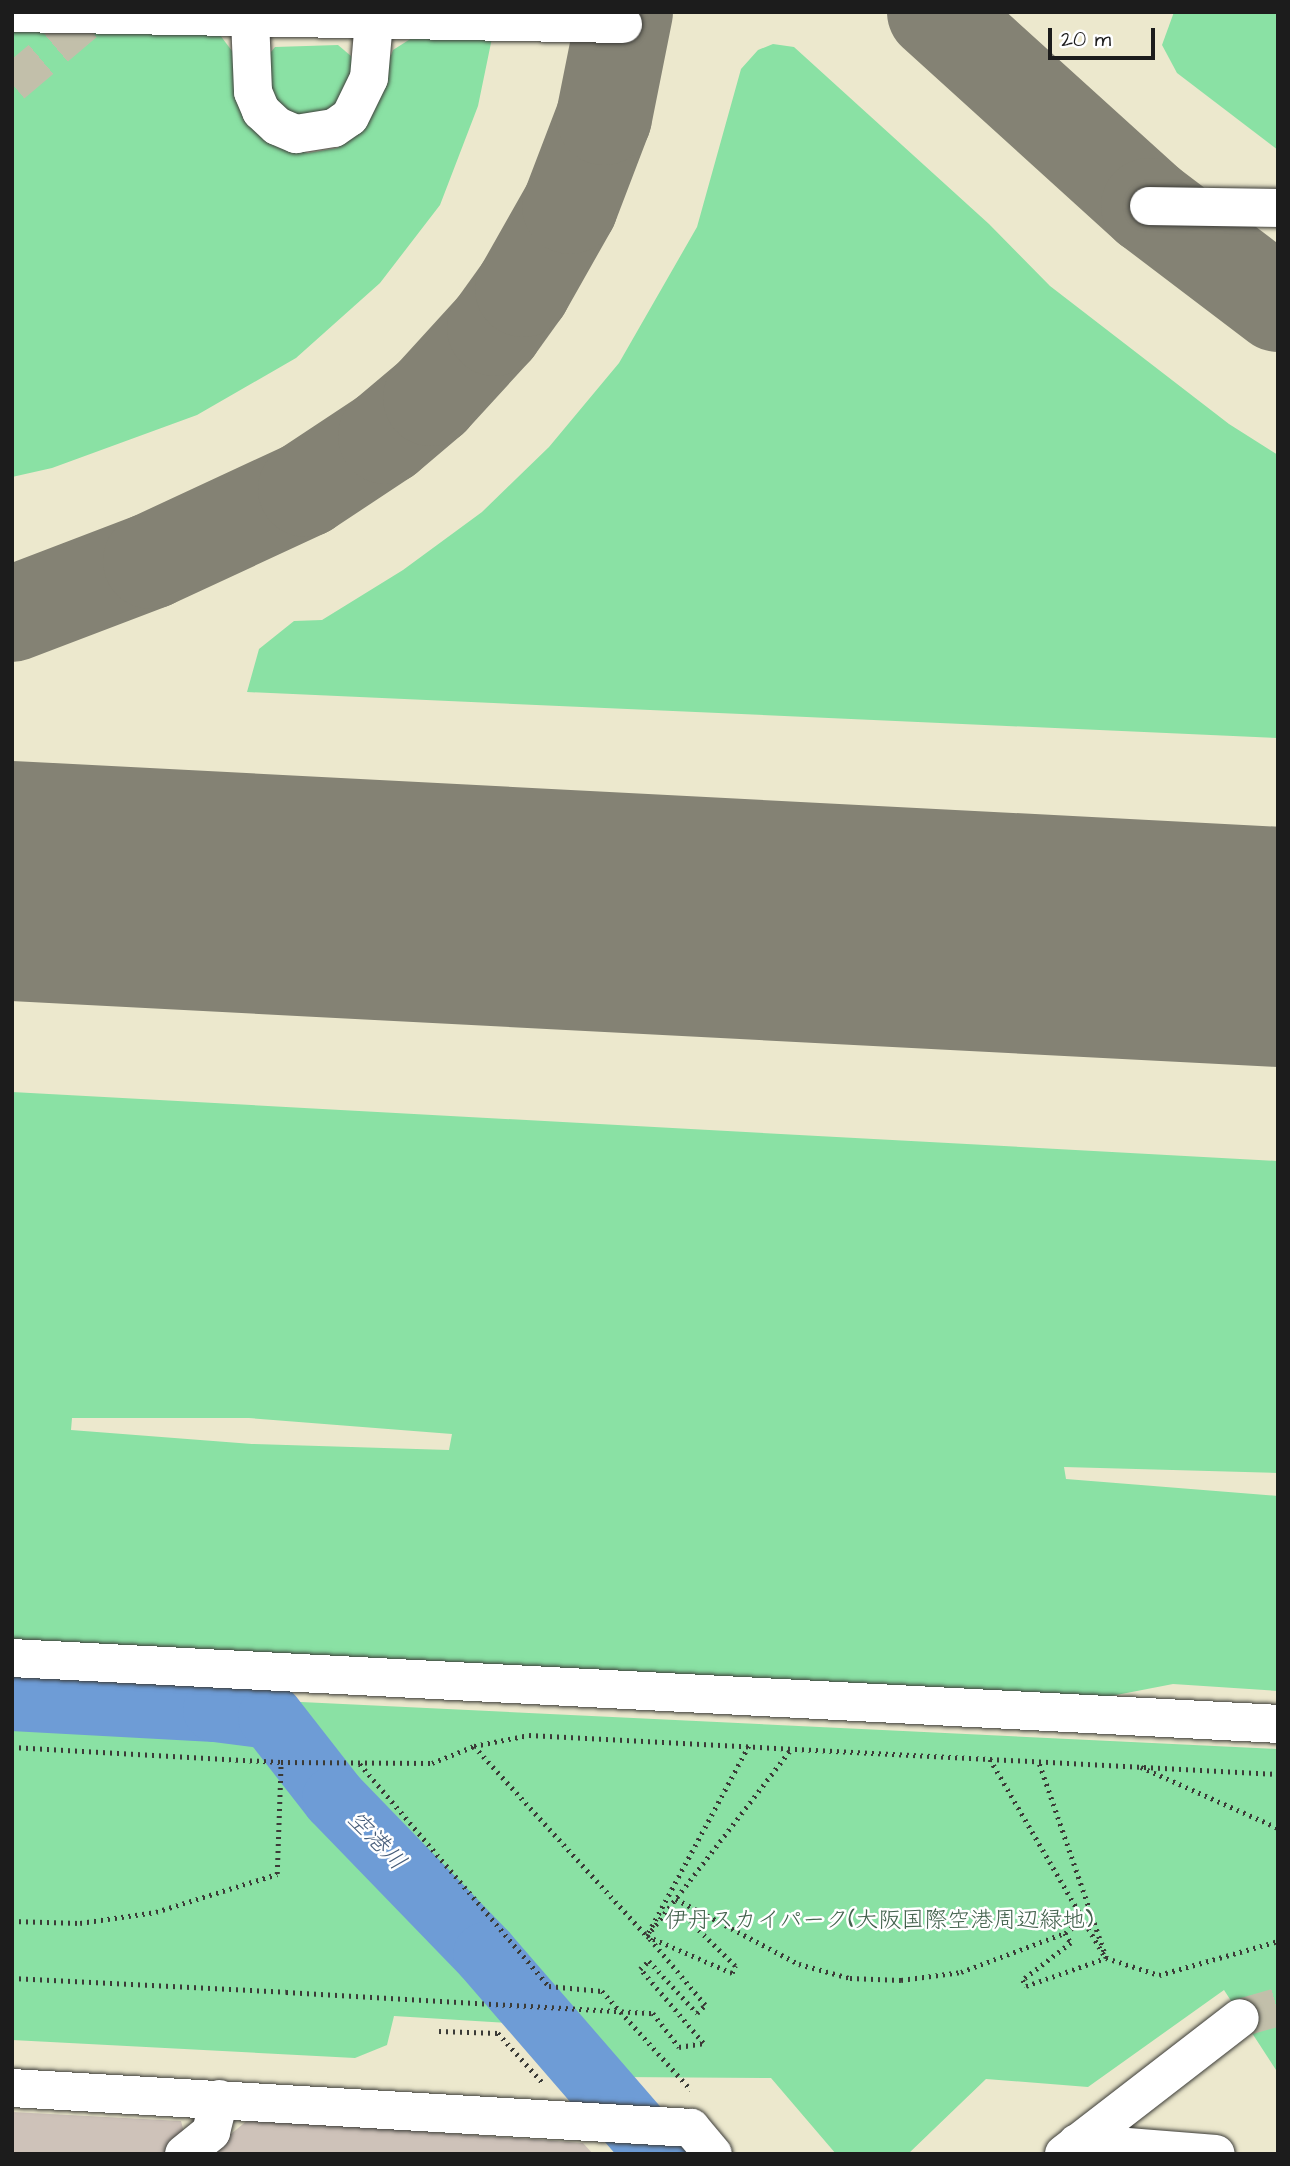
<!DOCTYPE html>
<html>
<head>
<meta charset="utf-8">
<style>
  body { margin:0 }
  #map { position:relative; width:1290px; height:2166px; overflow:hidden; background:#ece8cd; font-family:"Architects Daughter","Klee One",sans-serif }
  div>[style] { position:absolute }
  .industrial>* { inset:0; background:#cec2b9 }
  .green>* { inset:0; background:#8ae1a4 }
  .river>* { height:65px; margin:-32.5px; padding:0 32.5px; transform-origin:32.5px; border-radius:32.5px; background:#6e9cd6 }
  .taxiway>* { height:96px; margin:-48px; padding:0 48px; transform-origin:48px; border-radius:48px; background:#848274 }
  .runway>* { height:240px; margin:-120px; padding:0 120px; transform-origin:120px; border-radius:120px; background:#848274 }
  .minor-tunnel>* { height:38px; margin-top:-19px; transform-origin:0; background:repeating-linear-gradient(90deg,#c2bfaa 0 38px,transparent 0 57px) }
  .major-tunnel>* { height:38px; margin-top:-19px; transform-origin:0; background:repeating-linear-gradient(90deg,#c2bfaa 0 38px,transparent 0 57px) }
  .path>* { height:4.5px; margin-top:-2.25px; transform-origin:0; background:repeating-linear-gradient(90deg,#3b3b37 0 2px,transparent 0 7px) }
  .roads { filter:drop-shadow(0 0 2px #3b3b37) drop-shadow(0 0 2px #3b3b37) }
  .minor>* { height:38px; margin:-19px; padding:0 19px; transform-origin:19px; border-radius:19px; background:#fff }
  .path-bridge>* { height:4.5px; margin-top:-2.25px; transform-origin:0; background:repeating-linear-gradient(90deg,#3b3b37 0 2px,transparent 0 7px) }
  span { translate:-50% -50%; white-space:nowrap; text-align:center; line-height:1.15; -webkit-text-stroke:5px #fff; paint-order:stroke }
  .park-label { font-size:23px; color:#42614c }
  .water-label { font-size:24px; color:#455c79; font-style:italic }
  .frame { position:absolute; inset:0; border:14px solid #1c1c1c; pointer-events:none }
  .scale { position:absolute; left:1048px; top:28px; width:107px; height:32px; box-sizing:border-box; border:4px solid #1c1c1c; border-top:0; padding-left:9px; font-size:21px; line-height:24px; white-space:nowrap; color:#1c1c1c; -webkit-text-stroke:5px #fff; paint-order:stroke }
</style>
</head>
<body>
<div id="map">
  <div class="industrial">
    <div style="clip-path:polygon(12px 2112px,181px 2121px,185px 2136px,164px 2154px,12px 2154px)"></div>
    <div style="clip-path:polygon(249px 2119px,583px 2143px,593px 2154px,207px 2154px)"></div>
  </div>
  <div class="green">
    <div style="clip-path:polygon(1174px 12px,1278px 12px,1278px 150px,1177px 73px,1162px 45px)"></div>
    <div style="clip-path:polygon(12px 31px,220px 35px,235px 55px,276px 146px,308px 153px,337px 148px,364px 126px,393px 50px,415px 36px,492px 38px,478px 106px,440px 205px,380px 283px,296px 358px,197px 415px,52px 468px,12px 477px)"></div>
    <div style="clip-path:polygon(773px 44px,794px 47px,989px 224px,1050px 286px,1229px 424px,1278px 455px,1278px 738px,247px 692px,259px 649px,294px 621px,322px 620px,403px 570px,482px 512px,549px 447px,619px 363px,697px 227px,741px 69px,758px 50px)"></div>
    <div style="clip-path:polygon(338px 45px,351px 56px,356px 71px,350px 93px,311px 128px,266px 98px,266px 58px,275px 47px)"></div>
    <div style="clip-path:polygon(evenodd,12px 1092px,1278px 1161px,1278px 1473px,1064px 1467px,1066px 1479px,1278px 1496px,1278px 1691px,1173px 1684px,1106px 1697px,12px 1641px,12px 1092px,72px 1418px,249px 1418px,452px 1434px,449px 1450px,252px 1444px,71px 1430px,72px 1418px)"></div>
    <div style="clip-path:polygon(12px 1688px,1278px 1749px,1278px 2073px,1224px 1990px,1088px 2087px,986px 2079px,908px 2154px,836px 2154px,771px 2078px,619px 2077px,553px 2070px,508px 2023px,394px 2016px,387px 2045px,355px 2058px,12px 2040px)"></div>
  </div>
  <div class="river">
    <div style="left:12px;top:1698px;width:203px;rotate:3.1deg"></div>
    <div style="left:215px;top:1709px;width:55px;rotate:7.3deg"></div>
    <div style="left:270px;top:1716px;width:104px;rotate:52deg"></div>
    <div style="left:334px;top:1798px;width:217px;rotate:45.9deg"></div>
    <div style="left:485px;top:1954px;width:264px;rotate:49.1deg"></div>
  </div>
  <div class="taxiway">
    <div style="left:935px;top:12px;width:289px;rotate:42.2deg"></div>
    <div style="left:1149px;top:206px;width:162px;rotate:37.2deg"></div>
    <div style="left:12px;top:614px;width:149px;rotate:-20.9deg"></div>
    <div style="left:151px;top:561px;width:171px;rotate:-24.9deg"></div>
    <div style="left:306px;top:489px;width:96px;rotate:-33.5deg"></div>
    <div style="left:386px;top:436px;width:59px;rotate:-40.2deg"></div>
    <div style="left:431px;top:398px;width:95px;rotate:-47.6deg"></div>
    <div style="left:495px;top:328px;width:48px;rotate:-54.3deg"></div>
    <div style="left:523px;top:289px;width:95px;rotate:-60.5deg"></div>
    <div style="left:570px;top:206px;width:95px;rotate:-69.1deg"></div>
    <div style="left:604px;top:117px;width:107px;rotate:-78.7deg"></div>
    <div style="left:12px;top:813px;width:65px;rotate:15.1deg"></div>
    <div style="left:75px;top:830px;width:309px;rotate:10.4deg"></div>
    <div style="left:379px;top:886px;width:198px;rotate:6.9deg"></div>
  </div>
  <div class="runway">
    <div style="left:12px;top:881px;width:1268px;rotate:2.98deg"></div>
  </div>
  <div class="minor-tunnel">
    <div style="left:1240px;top:2018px;width:40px;rotate:-16deg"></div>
  </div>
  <div class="major-tunnel">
    <div style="left:12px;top:84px;width:111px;rotate:-40.3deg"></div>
  </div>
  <div class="path">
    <div style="left:474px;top:1746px;width:257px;rotate:47.7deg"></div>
    <div style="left:749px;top:1746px;width:216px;rotate:118.2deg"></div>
    <div style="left:647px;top:1936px;width:237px;rotate:-52.4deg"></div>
    <div style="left:12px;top:1747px;width:269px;rotate:3.2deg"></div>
    <div style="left:990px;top:1759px;width:230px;rotate:59.8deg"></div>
    <div style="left:1106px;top:1958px;width:208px;rotate:-109deg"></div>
    <div style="left:360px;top:1764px;width:292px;rotate:49.6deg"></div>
    <div style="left:549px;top:1986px;width:53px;rotate:5.4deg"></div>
    <div style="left:602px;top:1991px;width:133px;rotate:48deg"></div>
    <div style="left:1141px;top:1767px;width:150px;rotate:24deg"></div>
    <div style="left:676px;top:1899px;width:139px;rotate:27.9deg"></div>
    <div style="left:799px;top:1964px;width:53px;rotate:15.4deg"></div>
    <div style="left:850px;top:1978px;width:51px;rotate:2.2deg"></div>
    <div style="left:901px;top:1980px;width:61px;rotate:-7.6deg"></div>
    <div style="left:961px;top:1972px;width:111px;rotate:-20.6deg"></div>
    <div style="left:1065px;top:1933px;width:22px;rotate:-36deg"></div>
    <div style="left:12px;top:1921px;width:68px;rotate:1.7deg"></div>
    <div style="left:80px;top:1923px;width:77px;rotate:-8.2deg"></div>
    <div style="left:156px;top:1912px;width:127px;rotate:-17.4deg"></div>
    <div style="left:277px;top:1874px;width:112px;rotate:-88deg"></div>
    <div style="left:281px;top:1762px;width:151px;rotate:0.4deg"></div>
    <div style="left:432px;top:1763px;width:45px;rotate:-22deg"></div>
    <div style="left:474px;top:1746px;width:56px;rotate:-11.3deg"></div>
    <div style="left:529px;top:1735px;width:750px;rotate:2.98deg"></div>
    <div style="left:1065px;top:1933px;width:12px;rotate:59deg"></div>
    <div style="left:1071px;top:1943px;width:61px;rotate:142.4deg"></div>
    <div style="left:1023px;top:1980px;width:7px;rotate:63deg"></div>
    <div style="left:1026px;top:1986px;width:85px;rotate:-19.3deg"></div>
    <div style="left:1106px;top:1958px;width:56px;rotate:17.8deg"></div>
    <div style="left:1159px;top:1975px;width:124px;rotate:-15.9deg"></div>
    <div style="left:12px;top:1978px;width:274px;rotate:2.9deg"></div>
    <div style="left:653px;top:2013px;width:43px;rotate:52.6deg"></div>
    <div style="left:679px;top:2047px;width:24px;rotate:-9deg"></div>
    <div style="left:703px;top:2043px;width:97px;rotate:-130.4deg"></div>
    <div style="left:640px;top:1969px;width:12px;rotate:-42deg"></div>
    <div style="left:649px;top:1961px;width:71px;rotate:47.3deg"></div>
    <div style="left:697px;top:2013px;width:11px;rotate:-45deg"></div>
    <div style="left:705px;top:2005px;width:90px;rotate:-130deg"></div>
    <div style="left:647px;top:1936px;width:93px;rotate:23.5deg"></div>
    <div style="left:732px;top:1973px;width:8px;rotate:-67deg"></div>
    <div style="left:735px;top:1966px;width:63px;rotate:-135.6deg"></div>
    <div style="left:690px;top:1922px;width:14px;rotate:-54deg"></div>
    <div style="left:439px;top:2031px;width:59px;rotate:1.9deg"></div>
    <div style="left:498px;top:2033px;width:67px;rotate:48deg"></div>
  </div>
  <div class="roads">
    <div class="minor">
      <div style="left:12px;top:13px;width:611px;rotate:1.03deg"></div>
      <div style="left:250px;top:19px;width:73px;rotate:87.6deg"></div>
      <div style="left:253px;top:92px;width:21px;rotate:67deg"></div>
      <div style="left:261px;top:111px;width:22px;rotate:43deg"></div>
      <div style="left:277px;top:126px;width:21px;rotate:23deg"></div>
      <div style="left:296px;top:134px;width:38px;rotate:-9deg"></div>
      <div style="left:334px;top:128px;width:19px;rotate:-35deg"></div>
      <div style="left:350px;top:117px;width:43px;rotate:-64deg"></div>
      <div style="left:369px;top:78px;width:57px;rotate:-85deg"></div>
      <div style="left:1149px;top:206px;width:129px;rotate:0.9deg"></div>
      <div style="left:12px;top:1658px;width:1268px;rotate:2.98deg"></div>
      <div style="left:12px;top:2088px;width:680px;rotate:3.37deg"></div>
      <div style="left:691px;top:2128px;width:34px;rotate:50deg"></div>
      <div style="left:1077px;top:2143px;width:139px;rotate:4.5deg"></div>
      <div style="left:184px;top:2154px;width:35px;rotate:-39deg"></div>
      <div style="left:211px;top:2132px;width:34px;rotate:-76deg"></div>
      <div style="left:1064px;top:2154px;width:222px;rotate:-37.7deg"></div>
    </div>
  </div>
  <div class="path-bridge">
    <div style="left:286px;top:1992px;width:368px;rotate:3.3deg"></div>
  </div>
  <div class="park-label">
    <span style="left:879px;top:1920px">伊丹スカイパーク(大阪国際空港周辺緑地)</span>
  </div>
  <div class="water-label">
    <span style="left:376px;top:1841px;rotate:46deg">空港川</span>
  </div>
  <div class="frame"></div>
  <div class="scale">20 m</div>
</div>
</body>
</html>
